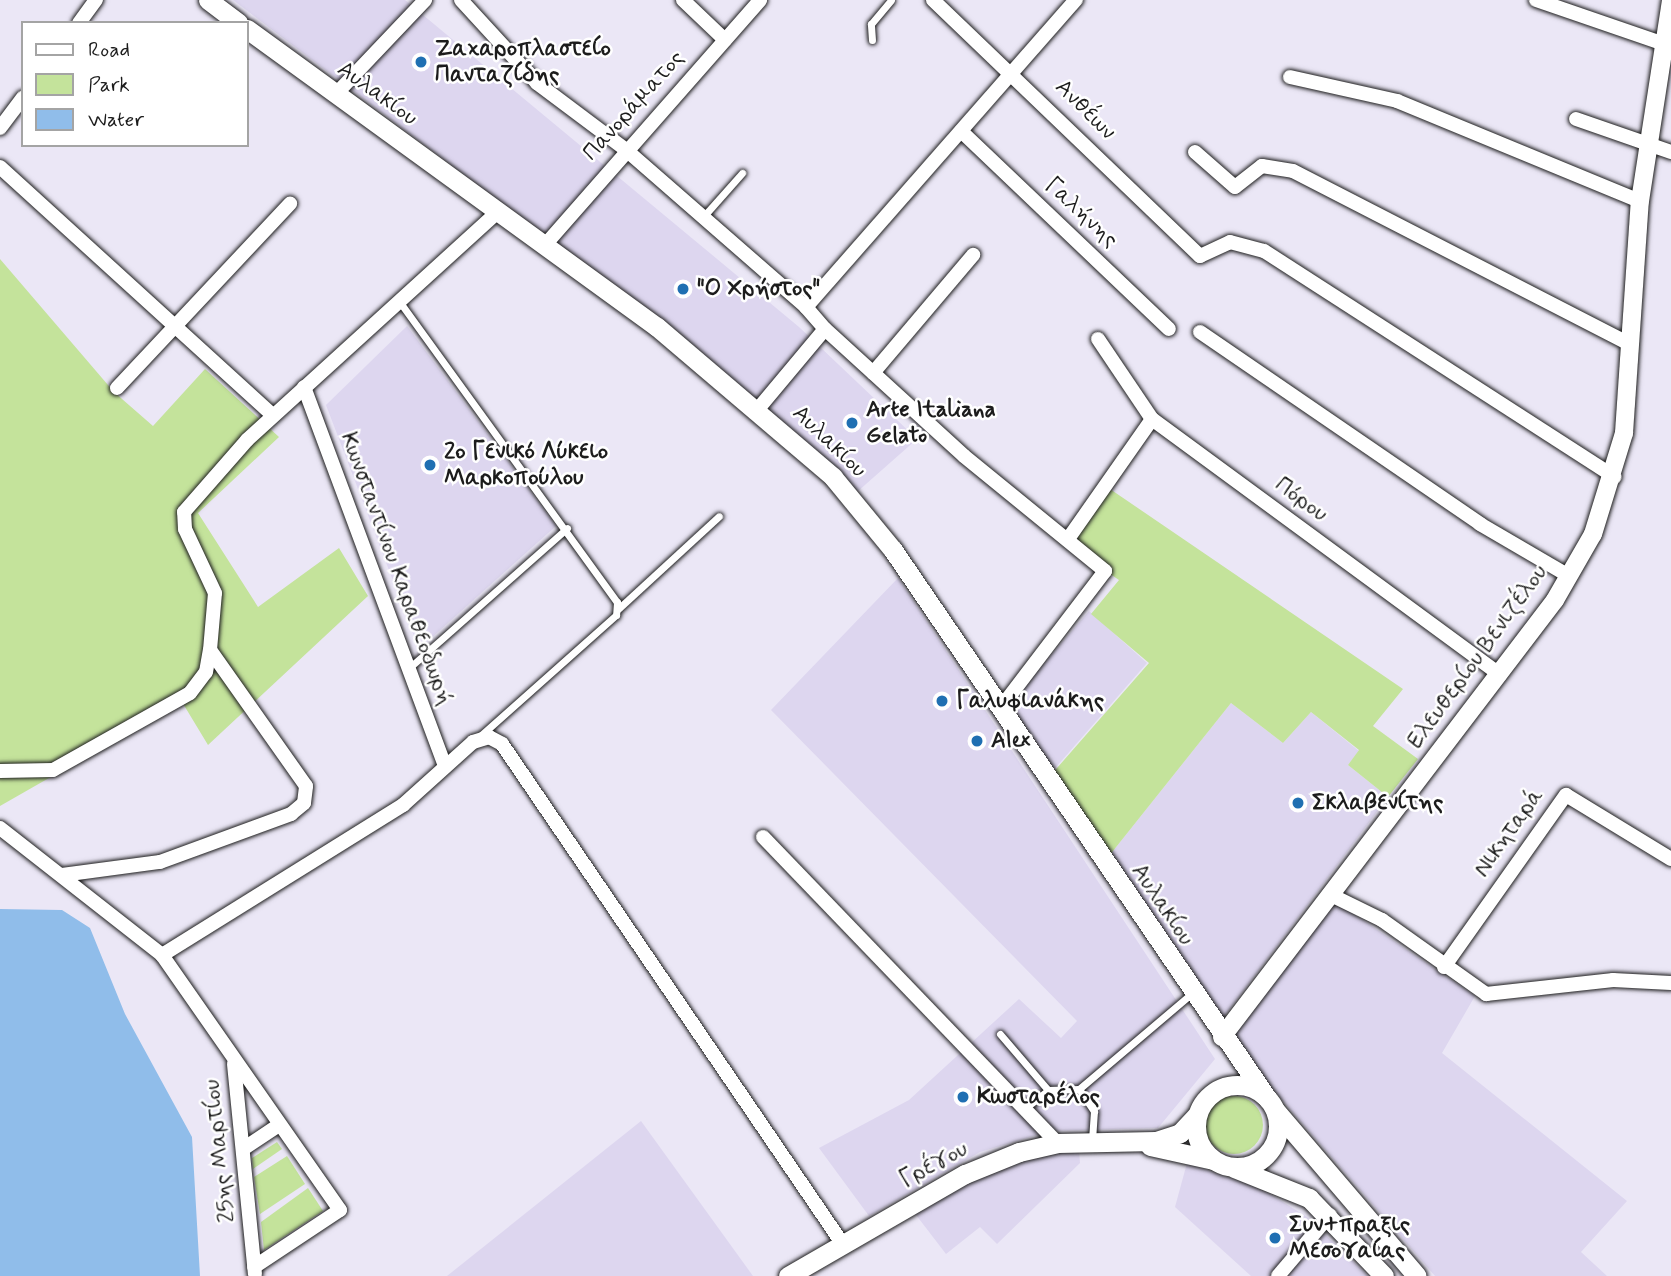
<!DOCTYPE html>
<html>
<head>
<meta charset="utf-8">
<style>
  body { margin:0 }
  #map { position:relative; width:1671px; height:1276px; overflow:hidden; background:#ebe7f6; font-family:Mynerve,sans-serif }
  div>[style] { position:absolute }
  .built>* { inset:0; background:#ddd6ef }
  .green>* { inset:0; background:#c4e39b }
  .round { border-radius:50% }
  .water>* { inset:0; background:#90bdea }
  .roads { filter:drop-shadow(0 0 2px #1c1c1c) drop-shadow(0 0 2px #1c1c1c) }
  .service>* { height:7px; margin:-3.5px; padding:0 3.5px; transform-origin:3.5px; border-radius:3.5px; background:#fff }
  .minor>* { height:14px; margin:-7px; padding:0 7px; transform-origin:7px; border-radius:7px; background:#fff }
  .tertiary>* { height:18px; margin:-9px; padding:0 9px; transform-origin:9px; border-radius:9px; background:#fff }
  .secondary>* { height:19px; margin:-9.5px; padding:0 9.5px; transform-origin:9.5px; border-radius:9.5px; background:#fff }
  .secondary>.ring { margin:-9.5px; padding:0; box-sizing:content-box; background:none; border:19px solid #fff; border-radius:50% }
  .dots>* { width:19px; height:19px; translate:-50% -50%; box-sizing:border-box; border:4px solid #fff; border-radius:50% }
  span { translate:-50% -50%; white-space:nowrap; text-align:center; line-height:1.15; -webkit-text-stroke:5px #fff; paint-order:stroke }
  .poi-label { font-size:23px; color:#1c1c1c; font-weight:700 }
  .left { translate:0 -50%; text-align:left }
  .street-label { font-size:23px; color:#1c1c1c }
  .legend { position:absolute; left:21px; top:21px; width:228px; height:126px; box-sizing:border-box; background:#fff; border:2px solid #a4a4a4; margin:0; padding:9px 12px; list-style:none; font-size:21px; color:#1c1c1c }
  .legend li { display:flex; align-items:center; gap:14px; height:35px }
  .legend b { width:35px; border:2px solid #a4a4a4 }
</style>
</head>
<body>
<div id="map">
  <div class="built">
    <div style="clip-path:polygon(233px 0,405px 0,799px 327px,917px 439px,857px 492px,718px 367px)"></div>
    <div style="clip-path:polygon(407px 326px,556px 526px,419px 649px,326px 405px)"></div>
    <div style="clip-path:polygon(898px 578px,1215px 1059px,1158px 1128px,1051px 1131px,980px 1152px,869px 1216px,819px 1148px,909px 1100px,1019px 999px,1061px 1038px,1077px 1021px,771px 710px)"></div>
    <div style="clip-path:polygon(1089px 611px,1147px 663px,1050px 774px,1004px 710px)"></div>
    <div style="clip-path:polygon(1231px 703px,1283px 743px,1311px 712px,1359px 751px,1348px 765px,1388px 797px,1214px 1030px,1105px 861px)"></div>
    <div style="clip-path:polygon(1336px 902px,1475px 996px,1442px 1053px,1627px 1201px,1581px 1252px,1607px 1276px,1435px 1276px,1228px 1038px)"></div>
    <div style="clip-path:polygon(641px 1121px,753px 1276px,447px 1276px)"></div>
    <div style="clip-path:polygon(1060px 1150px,1079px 1151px,1080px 1163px,997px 1244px,980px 1227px,946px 1254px,913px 1211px,981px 1174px)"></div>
    <div style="clip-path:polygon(1187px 1163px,1262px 1189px,1307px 1217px,1368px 1276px,1251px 1276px,1175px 1207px)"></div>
  </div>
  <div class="green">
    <div style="clip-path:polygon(0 259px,114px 392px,153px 426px,205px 369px,279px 437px,198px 513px,258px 607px,339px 548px,368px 596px,208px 745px,182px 702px,0 806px)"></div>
    <div style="clip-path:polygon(1110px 489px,1403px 689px,1373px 726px,1418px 759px,1388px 797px,1348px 765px,1359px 750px,1311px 712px,1283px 743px,1231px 703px,1105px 861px,1050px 776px,1149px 663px,1091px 614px,1119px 580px,1070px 547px)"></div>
    <div class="round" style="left:1205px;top:1096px;width:58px;height:58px"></div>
    <div style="clip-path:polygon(277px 1142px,282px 1149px,253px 1169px,252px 1158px)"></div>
    <div style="clip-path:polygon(287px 1156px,305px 1184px,260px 1214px,254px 1177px)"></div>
    <div style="clip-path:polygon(308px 1188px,323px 1211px,264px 1250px,261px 1222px)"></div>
  </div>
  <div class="water">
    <div style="clip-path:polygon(0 909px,62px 910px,90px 928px,125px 1014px,192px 1137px,200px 1276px,0 1276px)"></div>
  </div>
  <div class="roads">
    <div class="service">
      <div style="left:872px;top:40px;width:16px;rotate:-94deg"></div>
      <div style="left:871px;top:24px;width:31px;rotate:-50deg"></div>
      <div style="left:703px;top:217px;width:59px;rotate:-48.4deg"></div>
      <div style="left:399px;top:301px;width:372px;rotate:54.1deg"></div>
      <div style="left:617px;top:602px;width:13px;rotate:94deg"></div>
      <div style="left:616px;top:615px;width:183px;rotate:138.3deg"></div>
      <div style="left:618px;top:609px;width:137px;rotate:-42.6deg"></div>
      <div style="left:409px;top:668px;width:211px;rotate:-41.5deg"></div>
      <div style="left:1000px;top:1034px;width:74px;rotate:49.4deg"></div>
      <div style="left:1048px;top:1090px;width:31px;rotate:-2deg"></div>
      <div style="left:1079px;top:1089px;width:27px;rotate:56deg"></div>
      <div style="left:1094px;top:1111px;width:30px;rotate:94deg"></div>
      <div style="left:1079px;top:1089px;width:147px;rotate:-40.3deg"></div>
      <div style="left:1024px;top:1109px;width:31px;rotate:-38deg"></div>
    </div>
    <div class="minor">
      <div style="left:461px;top:0;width:113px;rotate:47.5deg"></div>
      <div style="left:537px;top:83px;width:110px;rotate:36.9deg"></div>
      <div style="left:625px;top:149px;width:240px;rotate:41.1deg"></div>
      <div style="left:683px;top:0;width:58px;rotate:43.6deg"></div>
      <div style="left:933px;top:0;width:370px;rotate:43.8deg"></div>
      <div style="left:1200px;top:256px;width:33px;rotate:-25deg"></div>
      <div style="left:1230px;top:242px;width:35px;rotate:15deg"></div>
      <div style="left:1264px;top:251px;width:417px;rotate:32.8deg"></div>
      <div style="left:1536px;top:0;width:142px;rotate:18.9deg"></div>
      <div style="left:79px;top:23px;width:29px;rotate:-54deg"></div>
      <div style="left:1290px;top:77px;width:110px;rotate:12.6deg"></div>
      <div style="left:1397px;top:101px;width:263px;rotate:22.4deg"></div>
      <div style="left:335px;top:95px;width:131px;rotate:-46.5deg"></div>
      <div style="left:1576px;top:119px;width:101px;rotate:19.2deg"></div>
      <div style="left:0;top:128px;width:38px;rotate:-53deg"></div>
      <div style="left:961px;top:131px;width:287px;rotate:43.6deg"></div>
      <div style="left:1195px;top:152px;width:53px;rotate:41.2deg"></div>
      <div style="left:1235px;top:187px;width:34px;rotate:-38deg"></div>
      <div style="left:1262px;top:166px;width:31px;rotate:9deg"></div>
      <div style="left:1293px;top:171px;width:380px;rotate:27.2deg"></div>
      <div style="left:0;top:167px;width:369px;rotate:42.3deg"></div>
      <div style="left:545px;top:245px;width:326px;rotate:-48.7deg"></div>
      <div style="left:825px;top:329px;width:188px;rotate:42.4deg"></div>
      <div style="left:964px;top:456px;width:182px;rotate:39.2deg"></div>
      <div style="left:1105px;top:571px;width:173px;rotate:127.3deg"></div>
      <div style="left:1200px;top:332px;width:340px;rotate:34.4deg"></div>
      <div style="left:1480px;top:524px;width:103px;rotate:30.3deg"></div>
      <div style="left:1098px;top:339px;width:97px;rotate:56deg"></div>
      <div style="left:1152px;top:419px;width:432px;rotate:36.3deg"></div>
      <div style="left:873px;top:373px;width:155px;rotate:-49.7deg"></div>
      <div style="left:304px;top:387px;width:404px;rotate:69.6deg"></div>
      <div style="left:117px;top:388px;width:253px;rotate:-46.8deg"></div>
      <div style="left:758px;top:409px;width:104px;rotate:-50.1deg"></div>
      <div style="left:825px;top:329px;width:29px;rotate:-131deg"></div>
      <div style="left:806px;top:307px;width:409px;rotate:-48.7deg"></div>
      <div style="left:1068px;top:539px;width:146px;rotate:-55deg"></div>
      <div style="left:0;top:771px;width:53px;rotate:-1.1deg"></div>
      <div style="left:53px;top:770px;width:157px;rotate:-29.3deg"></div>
      <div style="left:190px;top:693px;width:26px;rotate:-53deg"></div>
      <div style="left:206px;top:672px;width:22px;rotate:-80deg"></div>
      <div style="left:0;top:828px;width:206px;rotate:38.1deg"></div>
      <div style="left:162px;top:955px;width:311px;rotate:55.1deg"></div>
      <div style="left:340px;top:1210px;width:103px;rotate:146.5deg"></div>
      <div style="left:763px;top:837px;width:424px;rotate:46.1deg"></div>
      <div style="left:62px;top:875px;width:99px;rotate:-7.6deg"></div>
      <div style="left:160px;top:862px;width:140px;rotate:-20.1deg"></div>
      <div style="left:291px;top:814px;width:17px;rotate:-40deg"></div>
      <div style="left:304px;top:803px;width:17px;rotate:-83deg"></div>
      <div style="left:306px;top:786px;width:166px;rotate:-125.2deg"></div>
      <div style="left:210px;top:650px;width:57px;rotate:-85deg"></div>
      <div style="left:215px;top:593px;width:71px;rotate:-115.1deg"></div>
      <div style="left:185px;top:529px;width:17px;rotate:-93deg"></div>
      <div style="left:184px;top:512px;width:96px;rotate:-48.8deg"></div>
      <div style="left:247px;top:440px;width:341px;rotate:-42.3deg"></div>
      <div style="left:1329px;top:894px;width:59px;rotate:26.1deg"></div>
      <div style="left:1382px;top:920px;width:128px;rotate:35.4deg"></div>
      <div style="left:1486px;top:994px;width:128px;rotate:-6.3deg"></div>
      <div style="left:1613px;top:980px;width:58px;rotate:3deg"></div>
      <div style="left:162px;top:955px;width:284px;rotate:-31.9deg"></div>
      <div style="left:403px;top:805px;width:94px;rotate:-42deg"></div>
      <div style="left:473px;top:742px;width:17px;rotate:-17deg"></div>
      <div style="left:489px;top:737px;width:15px;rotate:28deg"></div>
      <div style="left:502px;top:744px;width:604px;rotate:55.73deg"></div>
      <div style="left:1444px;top:967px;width:211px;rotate:-54.7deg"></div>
      <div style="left:1566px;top:795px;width:123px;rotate:31.4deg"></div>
      <div style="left:234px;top:1064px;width:211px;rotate:84.3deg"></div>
      <div style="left:243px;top:1149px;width:43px;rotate:-33.7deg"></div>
      <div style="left:1278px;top:1276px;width:80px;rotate:-49.6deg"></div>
    </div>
    <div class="tertiary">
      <div style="left:1222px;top:1037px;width:549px;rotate:-52.69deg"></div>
      <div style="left:1555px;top:600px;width:76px;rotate:-60.1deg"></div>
      <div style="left:1593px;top:534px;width:106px;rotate:-72.9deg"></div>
      <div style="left:1624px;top:433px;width:233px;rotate:-86.1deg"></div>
      <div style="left:1640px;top:201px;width:203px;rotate:-81.2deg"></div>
    </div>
    <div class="secondary">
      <div style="left:208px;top:0;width:38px;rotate:37deg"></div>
      <div style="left:247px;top:29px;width:507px;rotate:36.01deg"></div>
      <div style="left:657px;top:327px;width:231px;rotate:40.4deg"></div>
      <div style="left:833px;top:477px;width:94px;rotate:50.6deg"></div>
      <div style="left:893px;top:550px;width:663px;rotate:55.69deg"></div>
      <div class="ring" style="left:1196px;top:1085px;width:63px;height:63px"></div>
      <div style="left:1275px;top:1110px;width:218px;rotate:49.5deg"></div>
      <div style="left:1150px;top:1146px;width:65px;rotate:12.5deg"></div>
      <div style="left:1234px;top:1168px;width:81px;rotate:21.8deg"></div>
      <div style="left:1309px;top:1198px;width:108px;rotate:46.1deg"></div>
      <div style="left:788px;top:1276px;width:204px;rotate:-30deg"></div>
      <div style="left:965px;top:1174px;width:58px;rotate:-22.2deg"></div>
      <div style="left:1019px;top:1152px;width:39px;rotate:-13deg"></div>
      <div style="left:1057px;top:1143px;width:99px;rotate:-1.2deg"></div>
      <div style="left:1156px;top:1141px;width:25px;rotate:-18deg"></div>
      <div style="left:1180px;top:1133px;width:25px;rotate:-47deg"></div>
    </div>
  </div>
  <div class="dots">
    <div style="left:421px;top:62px;background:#1f6fb2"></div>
    <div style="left:683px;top:289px;background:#1f6fb2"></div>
    <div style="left:852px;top:423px;background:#1f6fb2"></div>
    <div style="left:430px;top:465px;background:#1f6fb2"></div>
    <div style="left:942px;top:701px;background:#1f6fb2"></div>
    <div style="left:977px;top:741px;background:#1f6fb2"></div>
    <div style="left:1298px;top:803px;background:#1f6fb2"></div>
    <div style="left:963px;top:1097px;background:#1f6fb2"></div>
    <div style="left:1275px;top:1238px;background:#1f6fb2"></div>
  </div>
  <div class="poi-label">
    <span class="left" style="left:435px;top:62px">Ζαχαροπλαστείο<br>Πανταζίδης</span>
    <span class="left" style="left:697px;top:289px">"Ο Χρήστος"</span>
    <span class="left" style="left:866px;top:423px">Arte Italiana<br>Gelato</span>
    <span class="left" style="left:444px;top:465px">2ο Γενικό Λύκειο<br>Μαρκοπούλου</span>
    <span class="left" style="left:956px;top:701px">Γαλυφιανάκης</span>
    <span class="left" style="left:991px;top:741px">Alex</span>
    <span class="left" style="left:1312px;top:803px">Σκλαβενίτης</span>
    <span class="left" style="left:977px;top:1097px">Κωσταρέλος</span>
    <span class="left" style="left:1289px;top:1238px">Συν+πραξις<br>Μεσογαίας</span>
  </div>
  <div class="street-label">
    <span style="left:377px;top:94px;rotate:36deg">Αυλακίου</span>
    <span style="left:634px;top:106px;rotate:-48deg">Πανοράματος</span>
    <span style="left:1085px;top:110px;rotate:45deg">Ανθέων</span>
    <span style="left:1081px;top:213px;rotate:43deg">Γαλήνης</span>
    <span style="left:829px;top:442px;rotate:44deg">Αυλακίου</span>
    <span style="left:1301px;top:500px;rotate:36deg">Πόρου</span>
    <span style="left:396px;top:569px;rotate:70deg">Κωνσταντίνου Καραθεοδωρή</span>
    <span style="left:1478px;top:657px;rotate:-54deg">Ελευθερίου Βενιζέλου</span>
    <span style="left:1509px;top:833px;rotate:-55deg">Νικηταρά</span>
    <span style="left:1162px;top:905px;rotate:56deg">Αυλακίου</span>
    <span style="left:220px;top:1151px;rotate:-96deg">25ης Μαρτίου</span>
    <span style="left:934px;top:1165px;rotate:-28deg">Γρέγου</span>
  </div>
  <ul class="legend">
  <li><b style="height:9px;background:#fff"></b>Road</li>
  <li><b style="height:19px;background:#c4e39b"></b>Park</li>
  <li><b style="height:19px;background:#90bdea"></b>Water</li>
  </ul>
</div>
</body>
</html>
